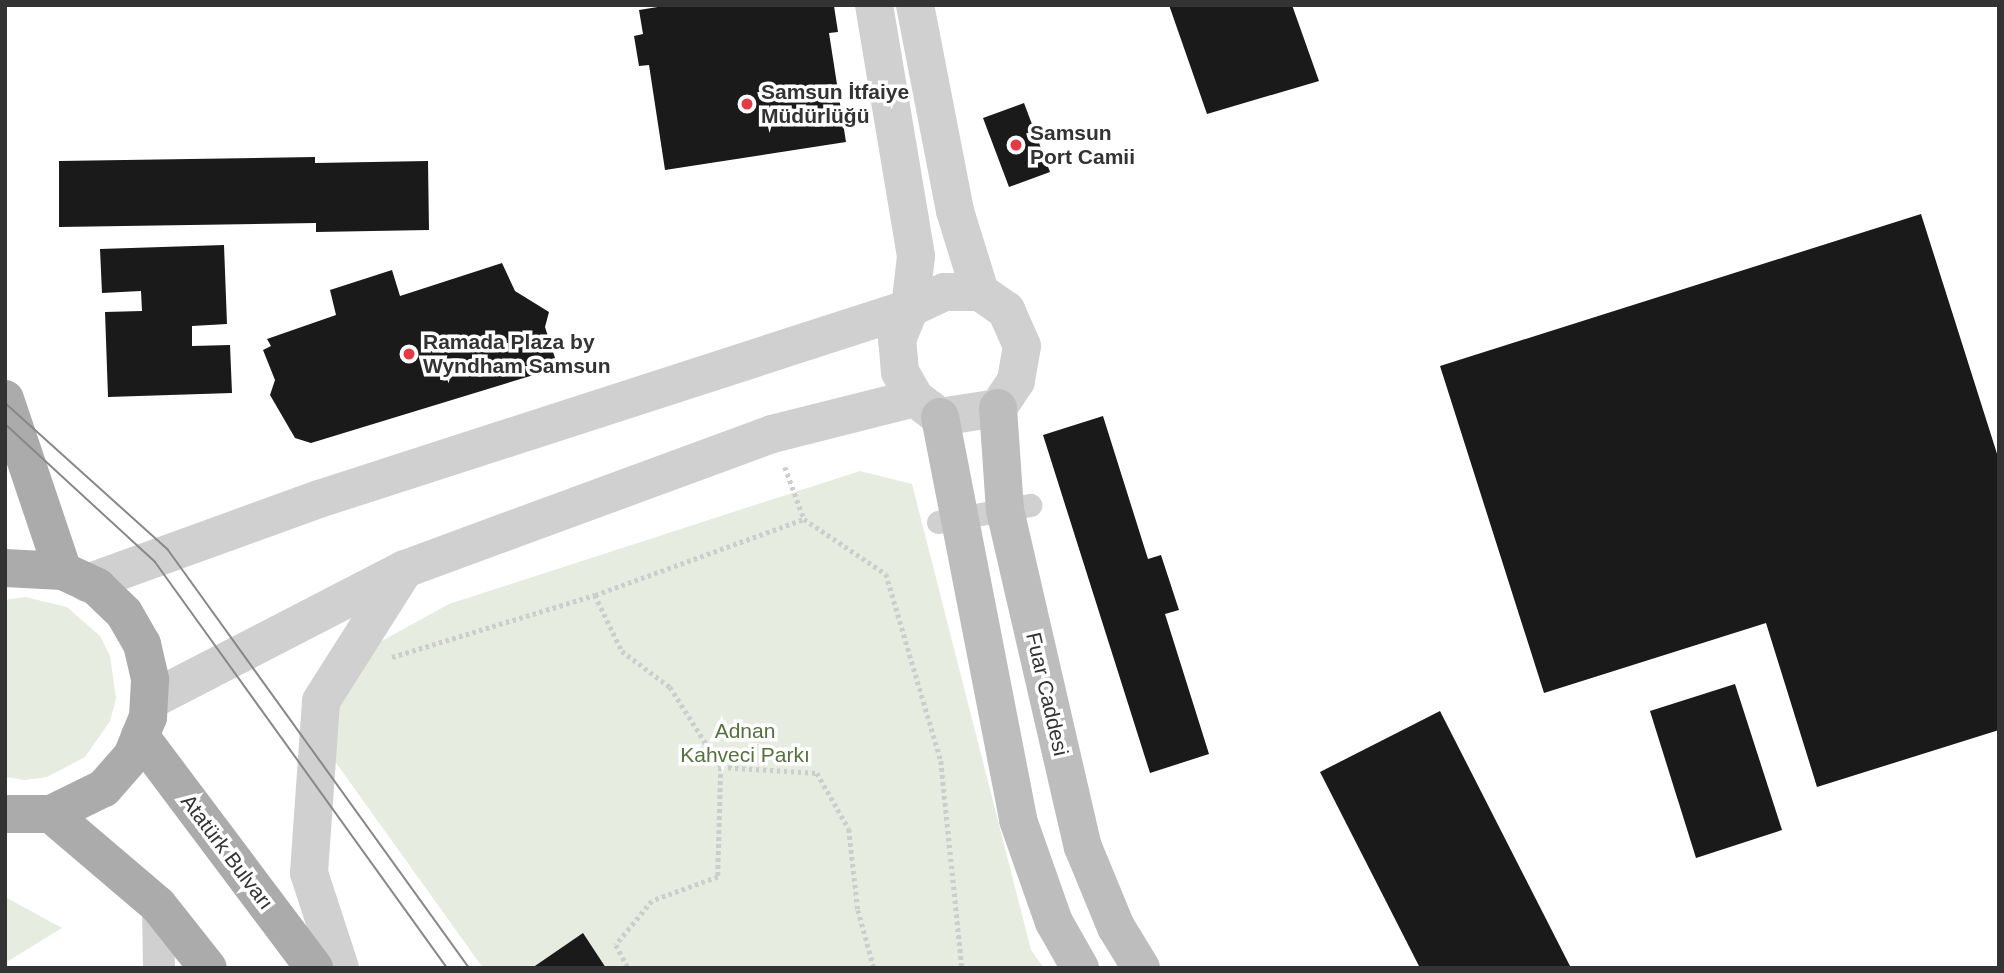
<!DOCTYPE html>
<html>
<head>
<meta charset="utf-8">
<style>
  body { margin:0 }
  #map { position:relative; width:2004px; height:973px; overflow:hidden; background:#fff; font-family:Arial,sans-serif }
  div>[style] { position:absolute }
  .green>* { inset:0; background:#e6ecdf }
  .building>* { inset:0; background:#1a1a1a }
  .path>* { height:4.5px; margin-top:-2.25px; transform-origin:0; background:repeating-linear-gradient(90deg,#cdcdcd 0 3.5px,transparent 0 7px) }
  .pedestrian>* { height:23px; margin:-11.5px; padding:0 11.5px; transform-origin:11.5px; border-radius:11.5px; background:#d0d0d0 }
  .minor>* { height:32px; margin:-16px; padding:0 16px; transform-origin:16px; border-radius:16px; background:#d0d0d0 }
  .tertiary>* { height:38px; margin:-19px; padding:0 19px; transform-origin:19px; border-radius:19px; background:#d0d0d0 }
  .secondary>* { height:38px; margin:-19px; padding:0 19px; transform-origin:19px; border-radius:19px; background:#bdbdbd }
  .primary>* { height:38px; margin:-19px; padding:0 19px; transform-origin:19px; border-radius:19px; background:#ababab }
  .tram>* { height:2px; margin:-1px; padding:0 1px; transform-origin:1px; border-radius:1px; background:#888 }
  .dots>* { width:19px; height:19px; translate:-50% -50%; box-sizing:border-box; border:4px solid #fff; border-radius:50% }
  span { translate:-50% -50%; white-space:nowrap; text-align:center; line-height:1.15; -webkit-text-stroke:7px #fff; paint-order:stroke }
  .poi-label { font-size:21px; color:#333; font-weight:700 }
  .left { translate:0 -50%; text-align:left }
  .street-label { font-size:21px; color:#333 }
  .park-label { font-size:21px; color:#56703f }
  .frame { position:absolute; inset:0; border:7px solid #333; pointer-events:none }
</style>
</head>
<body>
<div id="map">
  <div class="green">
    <div style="clip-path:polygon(860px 471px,912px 484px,1031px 950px,1044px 968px,483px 968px,319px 739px,360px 653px,449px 604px)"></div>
    <div style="clip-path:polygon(25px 597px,67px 607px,100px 636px,110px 656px,116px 699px,110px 721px,85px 757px,47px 777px,25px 780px,5px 777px,5px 600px)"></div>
    <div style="clip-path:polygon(5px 897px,62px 928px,5px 963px)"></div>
  </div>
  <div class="building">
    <div style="clip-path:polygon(670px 5px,834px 6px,838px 32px,829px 33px,846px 142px,665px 170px,649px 65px,639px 66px,634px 36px,643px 34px,639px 10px)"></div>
    <div style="clip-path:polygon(1169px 5px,1292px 5px,1319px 81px,1207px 114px)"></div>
    <div style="clip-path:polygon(1024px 103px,1050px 172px,1009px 187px,983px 118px)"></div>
    <div style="clip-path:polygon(315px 157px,315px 163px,428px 161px,429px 230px,316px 232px,316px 223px,59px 227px,59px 161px)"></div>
    <div style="clip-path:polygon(1921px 214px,1999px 460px,1999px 730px,1817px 787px,1766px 623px,1544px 693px,1440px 366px)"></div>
    <div style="clip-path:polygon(224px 245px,227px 324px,192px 326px,192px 346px,230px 345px,232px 393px,108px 397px,105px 312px,142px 311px,141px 291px,102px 293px,100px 249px)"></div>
    <div style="clip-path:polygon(502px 263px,515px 291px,549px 312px,545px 327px,555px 358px,537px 374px,311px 443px,295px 438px,270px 395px,275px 380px,263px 350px,271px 346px,267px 339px,336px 315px,330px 290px,392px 270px,400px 296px)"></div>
    <div style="clip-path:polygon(1103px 416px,1148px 559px,1161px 555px,1179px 610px,1165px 614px,1209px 754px,1150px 773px,1043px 435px)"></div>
    <div style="clip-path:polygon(1735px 684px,1782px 830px,1696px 858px,1650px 711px)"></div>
    <div style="clip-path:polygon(1440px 711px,1571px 968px,1420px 968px,1320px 772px)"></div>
    <div style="clip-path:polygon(583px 933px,606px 968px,532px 968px)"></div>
  </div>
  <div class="path">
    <div style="left:785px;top:467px;width:55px;rotate:69.9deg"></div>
    <div style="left:595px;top:595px;width:62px;rotate:64.3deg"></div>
    <div style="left:622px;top:651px;width:60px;rotate:36.9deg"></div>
    <div style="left:670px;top:687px;width:95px;rotate:57.5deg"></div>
    <div style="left:721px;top:767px;width:110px;rotate:91.6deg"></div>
    <div style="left:718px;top:877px;width:70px;rotate:160deg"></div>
    <div style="left:652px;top:901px;width:57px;rotate:129.3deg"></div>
    <div style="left:616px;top:945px;width:26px;rotate:62deg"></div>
    <div style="left:392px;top:657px;width:212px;rotate:-17deg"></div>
    <div style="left:595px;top:595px;width:222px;rotate:-20deg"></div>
    <div style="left:804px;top:519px;width:99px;rotate:33.9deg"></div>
    <div style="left:886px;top:574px;width:195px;rotate:73.6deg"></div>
    <div style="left:941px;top:761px;width:208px;rotate:84.2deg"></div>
    <div style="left:721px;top:767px;width:96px;rotate:3.6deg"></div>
    <div style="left:817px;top:773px;width:64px;rotate:60.3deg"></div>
    <div style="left:849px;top:829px;width:81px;rotate:83.7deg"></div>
    <div style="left:858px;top:910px;width:60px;rotate:74.6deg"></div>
  </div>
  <div class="pedestrian">
    <div style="left:938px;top:522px;width:94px;rotate:-10.5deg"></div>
  </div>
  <div class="minor">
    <div style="left:158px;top:905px;width:63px;rotate:89.1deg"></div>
  </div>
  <div class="tertiary">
    <div style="left:915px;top:5px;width:210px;rotate:79deg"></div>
    <div style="left:955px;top:211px;width:85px;rotate:72.8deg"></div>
    <div style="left:87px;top:583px;width:247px;rotate:-19.9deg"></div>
    <div style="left:319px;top:499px;width:621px;rotate:-17.91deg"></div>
    <div style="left:910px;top:308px;width:38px;rotate:-25deg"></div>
    <div style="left:945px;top:292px;width:35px"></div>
    <div style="left:980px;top:292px;width:32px;rotate:35deg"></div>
    <div style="left:1006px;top:310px;width:39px;rotate:66deg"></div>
    <div style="left:1022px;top:346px;width:36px;rotate:100deg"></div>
    <div style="left:1016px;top:381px;width:32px;rotate:124deg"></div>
    <div style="left:998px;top:408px;width:59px;rotate:171.2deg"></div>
    <div style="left:940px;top:417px;width:31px;rotate:-143deg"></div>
    <div style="left:915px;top:398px;width:30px;rotate:-120deg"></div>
    <div style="left:900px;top:372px;width:32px;rotate:-95deg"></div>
    <div style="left:897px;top:340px;width:35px;rotate:-68deg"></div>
    <div style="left:910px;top:308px;width:52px;rotate:-83.4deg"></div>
    <div style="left:916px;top:256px;width:254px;rotate:-99.5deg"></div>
    <div style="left:149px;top:701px;width:288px;rotate:-27.3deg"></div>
    <div style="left:405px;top:569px;width:391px;rotate:-20.2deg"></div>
    <div style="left:772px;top:434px;width:147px;rotate:-14.1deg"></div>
    <div style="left:340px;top:968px;width:100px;rotate:-108.1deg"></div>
    <div style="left:309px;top:873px;width:172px;rotate:-86deg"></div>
    <div style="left:321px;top:701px;width:153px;rotate:-57.6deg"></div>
  </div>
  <div class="secondary">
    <div style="left:998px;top:408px;width:102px;rotate:86.1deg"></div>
    <div style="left:1005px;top:510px;width:346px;rotate:77deg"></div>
    <div style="left:1083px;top:847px;width:87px;rotate:67.6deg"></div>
    <div style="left:1116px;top:927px;width:48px;rotate:58.6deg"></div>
    <div style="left:940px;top:417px;width:410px;rotate:79deg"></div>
    <div style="left:1018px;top:820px;width:108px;rotate:70.6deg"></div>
    <div style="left:1054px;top:922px;width:53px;rotate:60.5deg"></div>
  </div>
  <div class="primary">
    <div style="left:5px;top:399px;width:182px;rotate:71.4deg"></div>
    <div style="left:5px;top:568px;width:58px;rotate:3deg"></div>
    <div style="left:63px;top:571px;width:38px;rotate:25deg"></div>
    <div style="left:97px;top:587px;width:37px;rotate:44deg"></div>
    <div style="left:124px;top:613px;width:36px;rotate:60deg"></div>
    <div style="left:142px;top:644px;width:37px;rotate:77deg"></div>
    <div style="left:150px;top:680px;width:37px;rotate:93deg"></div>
    <div style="left:148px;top:717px;width:42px;rotate:112.3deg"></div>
    <div style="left:132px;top:756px;width:43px;rotate:131.2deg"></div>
    <div style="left:104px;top:788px;width:59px;rotate:153.9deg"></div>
    <div style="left:51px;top:814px;width:46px;rotate:180deg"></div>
    <div style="left:140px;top:736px;width:290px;rotate:53.1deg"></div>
    <div style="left:51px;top:814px;width:140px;rotate:40.4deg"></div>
    <div style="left:158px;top:905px;width:80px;rotate:51.6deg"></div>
  </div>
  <div class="tram">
    <div style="left:5px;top:403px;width:219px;rotate:42deg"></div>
    <div style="left:168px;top:550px;width:515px;rotate:54.24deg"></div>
    <div style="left:5px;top:424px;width:204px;rotate:42.6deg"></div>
    <div style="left:155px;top:562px;width:500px;rotate:54.28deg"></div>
  </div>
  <div class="dots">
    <div style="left:747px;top:104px;background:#e63946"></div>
    <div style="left:1016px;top:145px;background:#e63946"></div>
    <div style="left:409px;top:354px;background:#e63946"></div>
  </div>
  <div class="poi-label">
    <span class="left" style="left:761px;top:104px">Samsun İtfaiye<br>Müdürlüğü</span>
    <span class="left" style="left:1030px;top:145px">Samsun<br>Port Camii</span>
    <span class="left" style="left:423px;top:354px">Ramada Plaza by<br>Wyndham Samsun</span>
  </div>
  <div class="street-label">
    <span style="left:1047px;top:694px;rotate:77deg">Fuar Caddesi</span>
    <span style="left:227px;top:852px;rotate:53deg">Atatürk Bulvarı</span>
  </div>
  <div class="park-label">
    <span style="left:745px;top:743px">Adnan<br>Kahveci Parkı</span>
  </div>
  <div class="frame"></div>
</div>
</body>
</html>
